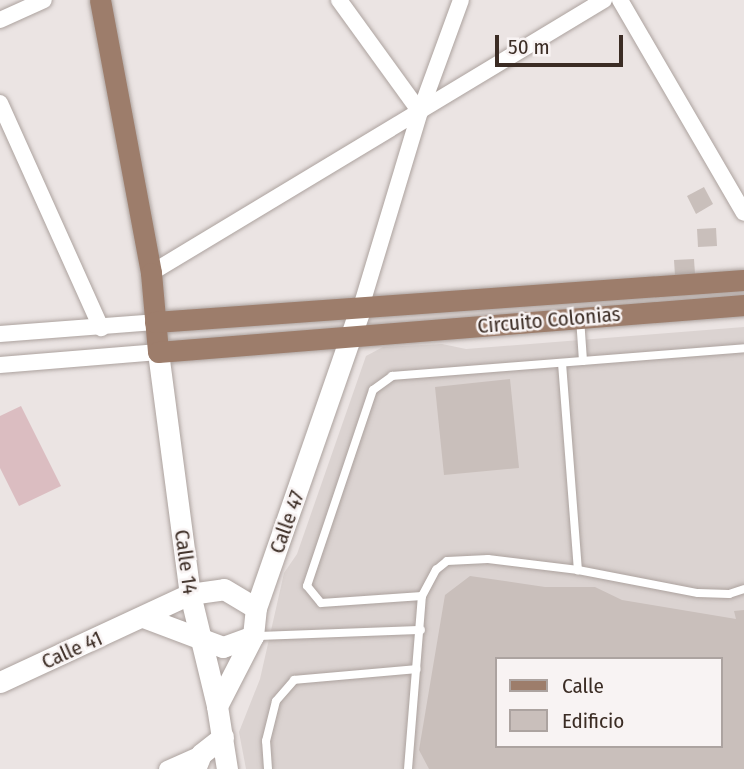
<!DOCTYPE html>
<html>
<head>
<meta charset="utf-8">
<style>
  body { margin:0 }
  #map { position:relative; width:744px; height:769px; overflow:hidden; background:#ebe4e3; font-family:"Fira Sans Condensed",sans-serif }
  div>[style] { position:absolute }
  .built>* { inset:0; background:#dbd3d1 }
  .green>* { inset:0; background:#dbbdc1 }
  .building>* { inset:0; background:#c9bfbb }
  .roads { filter:drop-shadow(0 0 2px #aca29e) drop-shadow(0 0 2px #aca29e) }
  .lane>* { height:8px; margin:-4px; padding:0 4px; transform-origin:4px; border-radius:4px; background:#fff }
  .street>* { height:16px; margin:-8px; padding:0 8px; transform-origin:8px; border-radius:8px; background:#fff }
  .secondary>* { height:21px; margin:-10.5px; padding:0 10.5px; transform-origin:10.5px; border-radius:10.5px; background:#fff }
  .primary>* { height:21px; margin:-10.5px; padding:0 10.5px; transform-origin:10.5px; border-radius:10.5px; background:#9d7d6b }
  span { translate:-50% -50%; white-space:nowrap; text-align:center; line-height:1.15; -webkit-text-stroke:5px #f8f3f3; paint-order:stroke }
  .street-label { font-size:21px; color:#3b2c24 }
  .legend { position:absolute; left:495px; top:657px; width:228px; height:91px; box-sizing:border-box; background:#f8f3f3; border:2px solid #aca3a0; margin:0; padding:9px 12px; list-style:none; font-size:21px; color:#3b2c24 }
  .legend li { display:flex; align-items:center; gap:14px; height:35px }
  .legend b { width:35px; border:2px solid #aca3a0 }
  .scale { position:absolute; left:495px; top:35px; width:128px; height:32px; box-sizing:border-box; border:4px solid #3b2c24; border-top:0; padding-left:9px; font-size:21px; line-height:24px; white-space:nowrap; color:#3b2c24; -webkit-text-stroke:5px #f8f3f3; paint-order:stroke }
</style>
</head>
<body>
<div id="map">
  <div class="built">
    <div style="clip-path:polygon(evenodd,744px 327px,744px 769px,246px 769px,239px 732px,260px 679px,284px 573px,297px 554px,366px 356px,383px 347px,442px 344px,466px 349px,744px 327px,497px 659px,721px 659px,721px 746px,497px 746px,497px 659px)"></div>
  </div>
  <div class="green">
    <div style="clip-path:polygon(21px 406px,61px 486px,19px 506px,0 468px,0 416px)"></div>
  </div>
  <div class="building">
    <div style="clip-path:polygon(704px 187px,713px 204px,696px 214px,687px 196px)"></div>
    <div style="clip-path:polygon(716px 228px,717px 246px,698px 247px,697px 229px)"></div>
    <div style="clip-path:polygon(694px 259px,695px 274px,675px 276px,674px 260px)"></div>
    <div style="clip-path:polygon(510px 379px,519px 468px,444px 475px,435px 387px)"></div>
    <div style="clip-path:polygon(evenodd,470px 576px,545px 587px,595px 587px,622px 600px,736px 619px,734px 611px,744px 610px,744px 769px,429px 769px,419px 750px,445px 595px,470px 576px,497px 659px,721px 659px,721px 746px,497px 746px,497px 659px)"></div>
  </div>
  <div class="roads">
    <div class="lane">
      <div style="left:580px;top:318px;width:43px;rotate:86deg"></div>
      <div style="left:562px;top:363px;width:208px;rotate:85.6deg"></div>
      <div style="left:422px;top:596px;width:101px;rotate:176deg"></div>
      <div style="left:321px;top:603px;width:22px;rotate:-129deg"></div>
      <div style="left:307px;top:586px;width:207px;rotate:-71.4deg"></div>
      <div style="left:373px;top:390px;width:24px;rotate:-36deg"></div>
      <div style="left:392px;top:376px;width:353px;rotate:-4.5deg"></div>
      <div style="left:256px;top:636px;width:165px;rotate:-2.1deg"></div>
      <div style="left:268px;top:769px;width:28px;rotate:-94deg"></div>
      <div style="left:266px;top:741px;width:41px;rotate:-76deg"></div>
      <div style="left:276px;top:701px;width:28px;rotate:-49deg"></div>
      <div style="left:294px;top:680px;width:123px;rotate:-5.1deg"></div>
      <div style="left:408px;top:769px;width:174px;rotate:-85.4deg"></div>
      <div style="left:422px;top:596px;width:30px;rotate:-62deg"></div>
      <div style="left:436px;top:570px;width:14px;rotate:-39deg"></div>
      <div style="left:447px;top:561px;width:41px;rotate:-2.8deg"></div>
      <div style="left:488px;top:559px;width:91px;rotate:7deg"></div>
      <div style="left:578px;top:570px;width:122px;rotate:10.9deg"></div>
      <div style="left:698px;top:593px;width:31px;rotate:2deg"></div>
      <div style="left:729px;top:594px;width:16px;rotate:-18deg"></div>
    </div>
    <div class="street">
      <div style="left:339px;top:0;width:138px;rotate:54.1deg"></div>
      <div style="left:620px;top:0;width:246px;rotate:59.8deg"></div>
      <div style="left:0;top:20px;width:48px;rotate:-24.4deg"></div>
      <div style="left:0;top:103px;width:247px;rotate:65.8deg"></div>
      <div style="left:151px;top:273px;width:529px;rotate:-31.08deg"></div>
      <div style="left:361px;top:307px;width:204px;rotate:-73.2deg"></div>
      <div style="left:420px;top:112px;width:119px;rotate:-69.9deg"></div>
      <div style="left:0;top:334px;width:155px;rotate:-4.4deg"></div>
      <div style="left:0;top:365px;width:159px;rotate:-4.7deg"></div>
      <div style="left:167px;top:769px;width:37px;rotate:-24deg"></div>
    </div>
    <div class="secondary">
      <div style="left:158px;top:352px;width:244px;rotate:82.5deg"></div>
      <div style="left:190px;top:594px;width:115px;rotate:76.4deg"></div>
      <div style="left:217px;top:706px;width:64px;rotate:81deg"></div>
      <div style="left:143px;top:617px;width:85px;rotate:20.6deg"></div>
      <div style="left:223px;top:647px;width:32px;rotate:-20deg"></div>
      <div style="left:0;top:682px;width:209px;rotate:-24.9deg"></div>
      <div style="left:190px;top:594px;width:34px;rotate:-8deg"></div>
      <div style="left:224px;top:589px;width:37px;rotate:31deg"></div>
      <div style="left:217px;top:706px;width:79px;rotate:-62.8deg"></div>
      <div style="left:253px;top:636px;width:28px;rotate:-84deg"></div>
      <div style="left:256px;top:608px;width:319px;rotate:-70.8deg"></div>
      <div style="left:195px;top:769px;width:16px;rotate:-68deg"></div>
      <div style="left:201px;top:754px;width:28px;rotate:-38deg"></div>
    </div>
    <div class="primary">
      <div style="left:100px;top:0;width:278px;rotate:79.4deg"></div>
      <div style="left:151px;top:273px;width:79px;rotate:84.9deg"></div>
      <div style="left:158px;top:352px;width:588px;rotate:-4.59deg"></div>
      <div style="left:155px;top:322px;width:590px;rotate:-4.08deg"></div>
    </div>
  </div>
  <div class="street-label">
    <span style="left:549px;top:320px;rotate:-5deg">Circuito Colonias</span>
    <span style="left:287px;top:522px;rotate:-70deg">Calle 47</span>
    <span style="left:186px;top:562px;rotate:82deg">Calle 14</span>
    <span style="left:72px;top:650px;rotate:-24deg">Calle 41</span>
  </div>
  <ul class="legend">
  <li><b style="height:9px;background:#9d7d6b"></b>Calle</li>
  <li><b style="height:19px;background:#c9bfbb"></b>Edificio</li>
  </ul>
  <div class="scale">50 m</div>
</div>
</body>
</html>
